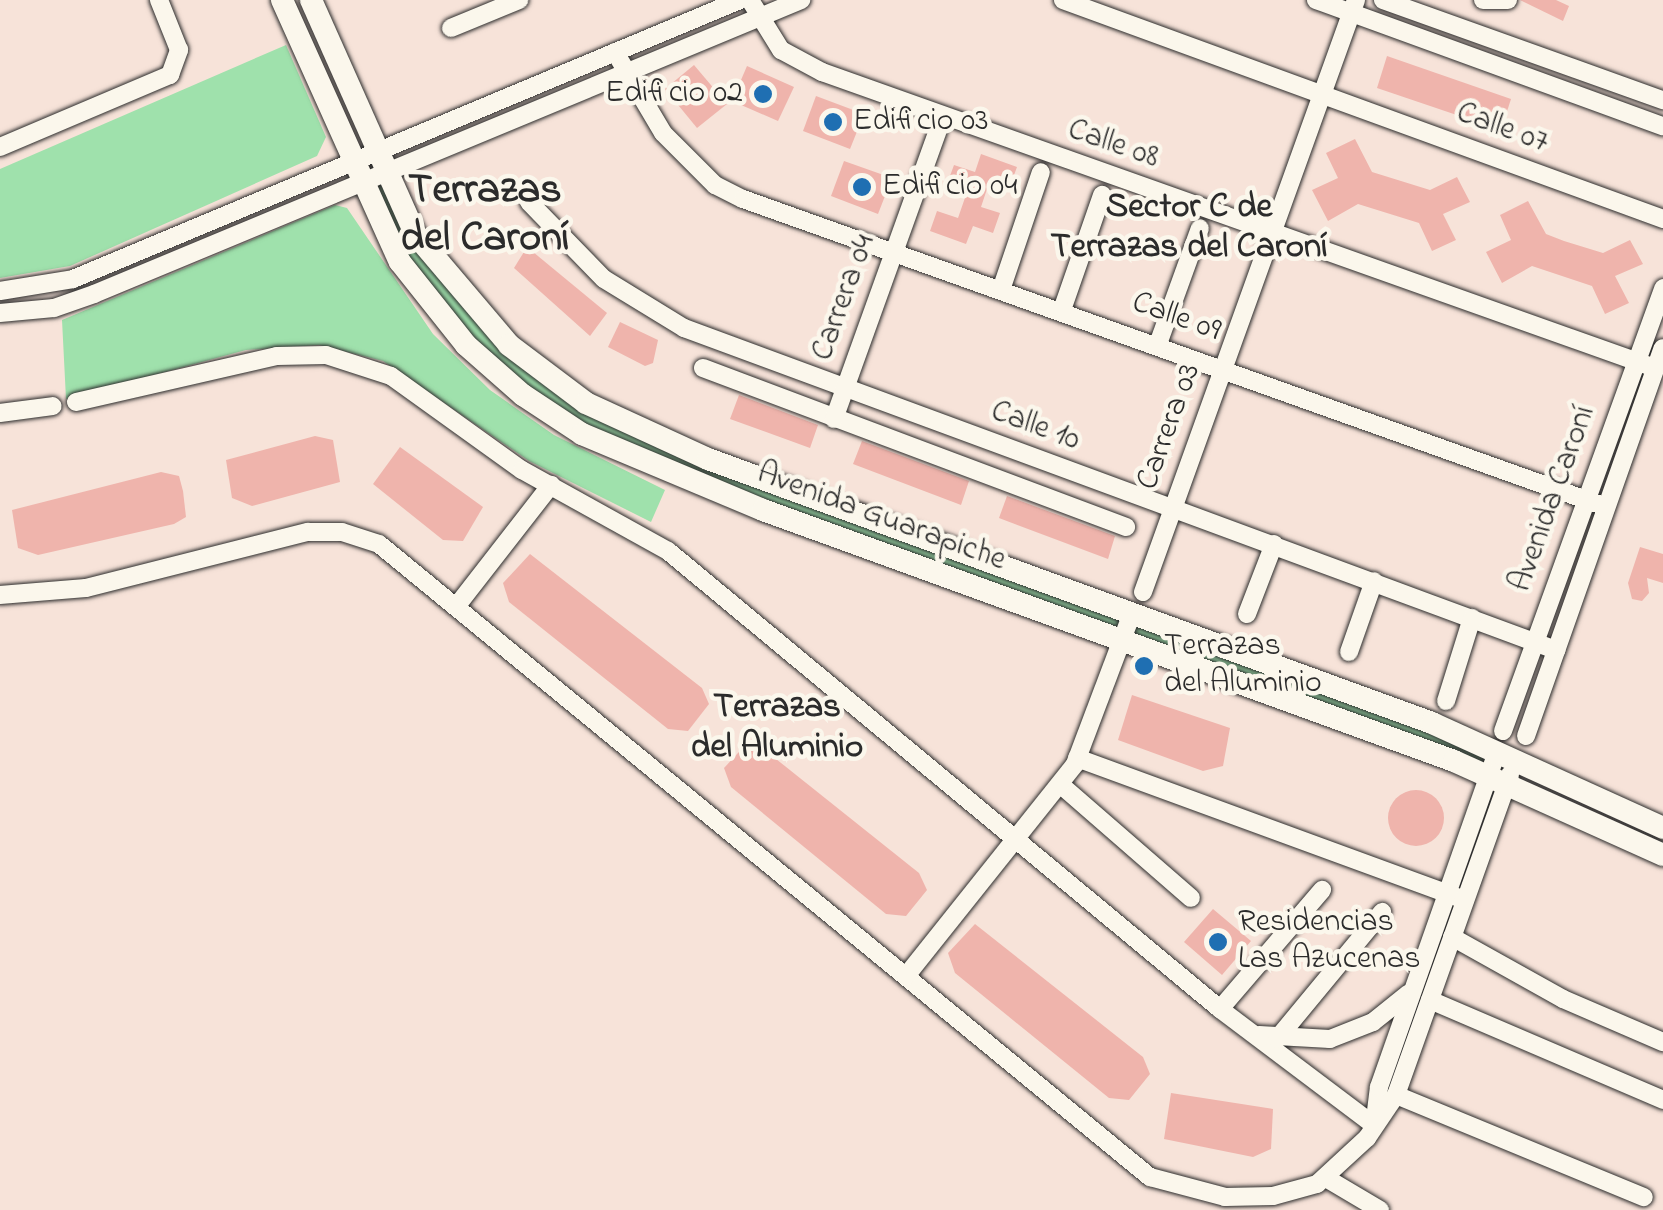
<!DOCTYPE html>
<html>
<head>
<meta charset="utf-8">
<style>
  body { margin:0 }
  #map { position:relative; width:1663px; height:1210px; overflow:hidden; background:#f7e3d9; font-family:"Indie Flower",sans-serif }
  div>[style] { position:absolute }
  .green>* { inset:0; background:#9fe1ac }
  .building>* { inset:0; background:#efb4ac }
  .round { border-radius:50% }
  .roads { filter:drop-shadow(0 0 2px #2b2b2b) drop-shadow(0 0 2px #2b2b2b) }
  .minor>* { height:18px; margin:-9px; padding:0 9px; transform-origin:9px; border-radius:9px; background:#fbf7ec }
  .tertiary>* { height:22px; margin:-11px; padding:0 11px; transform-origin:11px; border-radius:11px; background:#fbf7ec }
  .dots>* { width:28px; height:28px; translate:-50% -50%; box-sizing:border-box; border:5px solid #fbf7ec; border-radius:50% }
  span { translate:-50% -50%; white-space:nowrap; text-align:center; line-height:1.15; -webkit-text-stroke:9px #fbf7ec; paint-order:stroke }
  .poi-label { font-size:32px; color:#2b2b2b }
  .right { translate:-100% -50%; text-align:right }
  .left { translate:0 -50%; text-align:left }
  .street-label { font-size:32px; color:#2b2b2b }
  .neighbourhood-label { font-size:35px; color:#2b2b2b; font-weight:700 }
  .district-label { font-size:42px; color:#2b2b2b; font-weight:700 }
</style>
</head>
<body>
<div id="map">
  <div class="green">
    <div style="clip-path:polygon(286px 45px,326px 137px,317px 156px,70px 266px,0 278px,0 169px)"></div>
    <div style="clip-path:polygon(385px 172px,444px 274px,586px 403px,1497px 751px,1486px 775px,639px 462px,466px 344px,359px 182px)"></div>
    <div style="clip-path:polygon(335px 205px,347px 208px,433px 334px,490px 390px,554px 435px,665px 490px,651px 522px,529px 461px,383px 361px,319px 345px,246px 350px,66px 399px,62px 320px)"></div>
  </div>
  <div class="building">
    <div style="clip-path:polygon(1520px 0,1556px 0,1569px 6px,1563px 21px)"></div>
    <div style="clip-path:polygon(1387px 56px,1511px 99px,1501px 130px,1377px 88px)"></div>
    <div style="clip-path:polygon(694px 65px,727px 104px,697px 128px,665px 89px)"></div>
    <div style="clip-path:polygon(747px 66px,794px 87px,778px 121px,732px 101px)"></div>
    <div style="clip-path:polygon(816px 96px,864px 114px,850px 149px,803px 131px)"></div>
    <div style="clip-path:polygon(1355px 139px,1372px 172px,1430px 190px,1457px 177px,1470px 202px,1443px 214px,1456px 240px,1432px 251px,1419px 223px,1358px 204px,1328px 221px,1312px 190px,1338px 178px,1326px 153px)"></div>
    <div style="clip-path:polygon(981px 154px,1017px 167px,1010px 186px,990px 180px,981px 207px,1000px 213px,993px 233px,973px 226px,966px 244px,930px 231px,937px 211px,958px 218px,967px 192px,947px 184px,954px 165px,975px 172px)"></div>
    <div style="clip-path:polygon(844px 161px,892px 178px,878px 214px,831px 196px)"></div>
    <div style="clip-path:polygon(1528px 201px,1546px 234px,1564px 241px,1603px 253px,1630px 240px,1643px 264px,1615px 276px,1629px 303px,1605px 314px,1592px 286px,1532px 266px,1502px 283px,1486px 252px,1511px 240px,1500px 215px)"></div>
    <div style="clip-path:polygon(527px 247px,607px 313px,590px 336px,514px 268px)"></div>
    <div style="clip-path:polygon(620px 322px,658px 340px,653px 363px,645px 366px,608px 347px)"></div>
    <div style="clip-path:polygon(739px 395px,818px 425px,810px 448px,730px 419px)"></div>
    <div style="clip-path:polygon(315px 436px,333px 440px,340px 482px,252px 506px,232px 498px,226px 460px)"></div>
    <div style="clip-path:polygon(862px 441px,969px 481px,961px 505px,853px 464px)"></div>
    <div style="clip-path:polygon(400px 447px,483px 507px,463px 541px,443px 540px,373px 484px)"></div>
    <div style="clip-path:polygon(161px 472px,179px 476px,183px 491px,186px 517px,174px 524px,38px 555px,18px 548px,12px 510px)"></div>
    <div style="clip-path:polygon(1007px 496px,1115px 536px,1108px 559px,999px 518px)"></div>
    <div style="clip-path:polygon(1640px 547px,1663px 554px,1663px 583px,1647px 578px,1649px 593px,1642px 601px,1632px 599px,1628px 583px)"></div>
    <div style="clip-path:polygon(530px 554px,702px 688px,709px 704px,688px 731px,668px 729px,509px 602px,503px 583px)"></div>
    <div style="clip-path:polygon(1132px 695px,1230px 728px,1223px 766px,1203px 771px,1118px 740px)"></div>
    <div style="clip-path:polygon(751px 739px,919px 873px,927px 890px,906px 916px,886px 914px,731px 787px,724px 768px)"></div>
    <div class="round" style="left:1388px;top:790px;width:56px;height:56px"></div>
    <div style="clip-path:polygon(1213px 909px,1251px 941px,1222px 975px,1184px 942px)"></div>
    <div style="clip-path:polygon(975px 924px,1143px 1057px,1150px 1074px,1129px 1100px,1109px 1098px,955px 973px,948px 953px)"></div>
    <div style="clip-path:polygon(1171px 1093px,1273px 1109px,1271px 1149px,1253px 1157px,1164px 1139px)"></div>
  </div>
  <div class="roads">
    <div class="minor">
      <div style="left:750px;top:0;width:59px;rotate:58.2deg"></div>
      <div style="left:781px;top:50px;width:47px;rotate:28.2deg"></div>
      <div style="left:822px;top:72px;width:884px;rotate:19.56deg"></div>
      <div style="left:1063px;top:0;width:639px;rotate:20.05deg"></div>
      <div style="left:1316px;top:0;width:369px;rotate:20deg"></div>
      <div style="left:1383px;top:0;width:297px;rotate:19.7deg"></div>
      <div style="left:1483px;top:0;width:25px"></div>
      <div style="left:451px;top:28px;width:74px;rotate:-22.4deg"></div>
      <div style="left:615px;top:52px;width:94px;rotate:59.3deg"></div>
      <div style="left:663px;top:133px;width:74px;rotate:45deg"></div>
      <div style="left:715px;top:185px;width:31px;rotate:27deg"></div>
      <div style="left:743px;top:199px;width:916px;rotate:19.64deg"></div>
      <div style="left:0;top:147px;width:185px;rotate:-23deg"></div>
      <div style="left:170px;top:75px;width:27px;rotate:-70deg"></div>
      <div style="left:179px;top:50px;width:54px;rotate:-111.8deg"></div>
      <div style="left:529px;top:202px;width:107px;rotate:45.8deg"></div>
      <div style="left:604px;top:279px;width:94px;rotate:31.5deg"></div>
      <div style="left:684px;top:328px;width:930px;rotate:20.27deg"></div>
      <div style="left:1002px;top:287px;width:121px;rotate:-71.3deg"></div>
      <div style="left:0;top:291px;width:74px;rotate:-9.3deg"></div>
      <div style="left:73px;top:279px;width:723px;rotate:-22.7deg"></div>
      <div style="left:1062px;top:310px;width:122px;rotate:-70.8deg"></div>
      <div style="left:0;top:313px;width:54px;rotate:-5.3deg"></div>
      <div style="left:54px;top:308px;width:42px;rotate:-19.3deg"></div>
      <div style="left:94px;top:294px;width:766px;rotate:-22.58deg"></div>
      <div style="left:1158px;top:344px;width:123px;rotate:-70.1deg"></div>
      <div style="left:703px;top:368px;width:452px;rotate:20.6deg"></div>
      <div style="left:76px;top:402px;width:206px;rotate:-12.9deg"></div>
      <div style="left:277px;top:356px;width:49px;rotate:-1.2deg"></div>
      <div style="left:326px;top:355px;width:68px;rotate:17.9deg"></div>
      <div style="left:391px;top:376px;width:161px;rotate:35.7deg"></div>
      <div style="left:522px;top:470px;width:167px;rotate:29deg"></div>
      <div style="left:668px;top:551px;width:717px;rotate:39.68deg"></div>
      <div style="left:1220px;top:1009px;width:193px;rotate:37deg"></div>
      <div style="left:0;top:413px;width:53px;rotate:-7.5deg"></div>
      <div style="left:834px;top:419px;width:322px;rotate:-70.2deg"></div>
      <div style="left:1143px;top:592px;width:629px;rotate:-70.21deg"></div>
      <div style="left:0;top:595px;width:86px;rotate:-4.7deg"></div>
      <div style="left:86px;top:588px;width:229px;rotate:-14.2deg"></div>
      <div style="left:308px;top:532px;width:34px"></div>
      <div style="left:342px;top:532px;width:39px;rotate:18deg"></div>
      <div style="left:379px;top:544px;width:998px;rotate:39.39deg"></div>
      <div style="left:1150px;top:1177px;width:78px;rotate:14.9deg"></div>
      <div style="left:1225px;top:1197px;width:48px;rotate:-1.2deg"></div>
      <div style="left:1273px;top:1196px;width:46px;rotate:-15.3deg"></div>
      <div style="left:1317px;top:1184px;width:68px;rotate:-42.6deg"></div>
      <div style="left:1367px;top:1138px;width:52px;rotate:-56deg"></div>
      <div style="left:1396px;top:1095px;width:340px;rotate:-70.4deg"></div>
      <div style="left:459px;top:603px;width:150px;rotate:-52.1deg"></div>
      <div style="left:1247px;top:614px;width:75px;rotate:-68.9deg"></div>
      <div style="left:1349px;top:652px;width:75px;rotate:-70.6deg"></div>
      <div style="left:1446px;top:701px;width:87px;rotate:-72.6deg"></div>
      <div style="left:1503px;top:731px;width:471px;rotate:-70.1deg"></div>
      <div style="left:1526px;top:736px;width:411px;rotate:-70.6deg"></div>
      <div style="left:1077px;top:758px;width:413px;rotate:20.1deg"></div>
      <div style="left:1061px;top:785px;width:172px;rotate:41deg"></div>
      <div style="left:1452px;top:937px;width:127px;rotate:29.2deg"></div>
      <div style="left:1563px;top:999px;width:109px;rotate:23.3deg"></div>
      <div style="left:906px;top:976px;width:271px;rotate:-51.4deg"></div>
      <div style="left:1075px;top:764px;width:161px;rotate:-69.3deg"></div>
      <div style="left:1430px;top:1000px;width:254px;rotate:23.2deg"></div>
      <div style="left:1220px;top:1009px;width:157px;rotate:-49.4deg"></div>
      <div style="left:1259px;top:1035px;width:71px;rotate:3.2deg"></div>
      <div style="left:1330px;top:1039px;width:46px;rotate:-21.6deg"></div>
      <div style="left:1373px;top:1022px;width:45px;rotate:-38.7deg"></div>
      <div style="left:1277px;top:1039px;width:165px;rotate:-50.4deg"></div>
      <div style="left:1396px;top:1095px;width:268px;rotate:22.4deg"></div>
      <div style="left:1375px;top:1119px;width:32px;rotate:-83deg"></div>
      <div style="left:1379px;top:1087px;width:356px;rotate:-70.6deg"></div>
      <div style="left:1326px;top:1178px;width:63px;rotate:30.7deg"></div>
    </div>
    <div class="tertiary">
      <div style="left:282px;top:0;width:287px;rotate:65.8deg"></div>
      <div style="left:400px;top:262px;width:106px;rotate:51.5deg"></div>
      <div style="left:466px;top:345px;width:76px;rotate:41.3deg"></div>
      <div style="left:523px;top:395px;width:71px;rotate:33.5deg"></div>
      <div style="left:582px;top:434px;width:196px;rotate:22.8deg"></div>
      <div style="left:763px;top:510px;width:735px;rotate:19.96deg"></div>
      <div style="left:1454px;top:761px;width:229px;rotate:24.2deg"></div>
      <div style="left:311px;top:0;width:256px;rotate:66deg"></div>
      <div style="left:415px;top:234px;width:145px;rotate:49.7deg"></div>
      <div style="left:509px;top:345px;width:96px;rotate:37deg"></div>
      <div style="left:586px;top:403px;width:134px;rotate:24.7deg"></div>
      <div style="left:708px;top:459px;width:771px;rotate:20.03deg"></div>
      <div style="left:1432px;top:723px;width:254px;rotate:24.4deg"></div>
    </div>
  </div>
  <div class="dots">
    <div style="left:763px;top:94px;background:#1f6fb2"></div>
    <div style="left:833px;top:122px;background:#1f6fb2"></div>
    <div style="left:862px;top:187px;background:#1f6fb2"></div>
    <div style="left:1144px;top:666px;background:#1f6fb2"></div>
    <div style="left:1218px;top:942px;background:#1f6fb2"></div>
  </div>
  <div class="poi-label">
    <span class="right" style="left:743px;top:94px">Edificio 02</span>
    <span class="left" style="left:853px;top:122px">Edificio 03</span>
    <span class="left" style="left:882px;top:187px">Edificio 04</span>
    <span class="left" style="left:1164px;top:666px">Terrazas<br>del Aluminio</span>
    <span class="left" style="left:1238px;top:942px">Residencias<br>Las Azucenas</span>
  </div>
  <div class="street-label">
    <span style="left:1502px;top:129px;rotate:20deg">Calle 07</span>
    <span style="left:1113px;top:145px;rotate:19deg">Calle 08</span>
    <span style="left:845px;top:298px;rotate:-70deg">Carrera 04</span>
    <span style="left:1176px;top:318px;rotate:20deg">Calle 09</span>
    <span style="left:1035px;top:427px;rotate:20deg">Calle 10</span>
    <span style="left:1170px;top:427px;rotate:-70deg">Carrera 03</span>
    <span style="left:1554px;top:499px;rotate:-70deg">Avenida Caroní</span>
    <span style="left:881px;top:518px;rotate:20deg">Avenida Guarapiche</span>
  </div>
  <div class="neighbourhood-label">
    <span style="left:1189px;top:228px">Sector C de<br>Terrazas del Caroní</span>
    <span style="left:777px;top:728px">Terrazas<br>del Aluminio</span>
  </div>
  <div class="district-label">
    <span style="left:485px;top:215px">Terrazas<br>del Caroní</span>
  </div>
</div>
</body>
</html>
